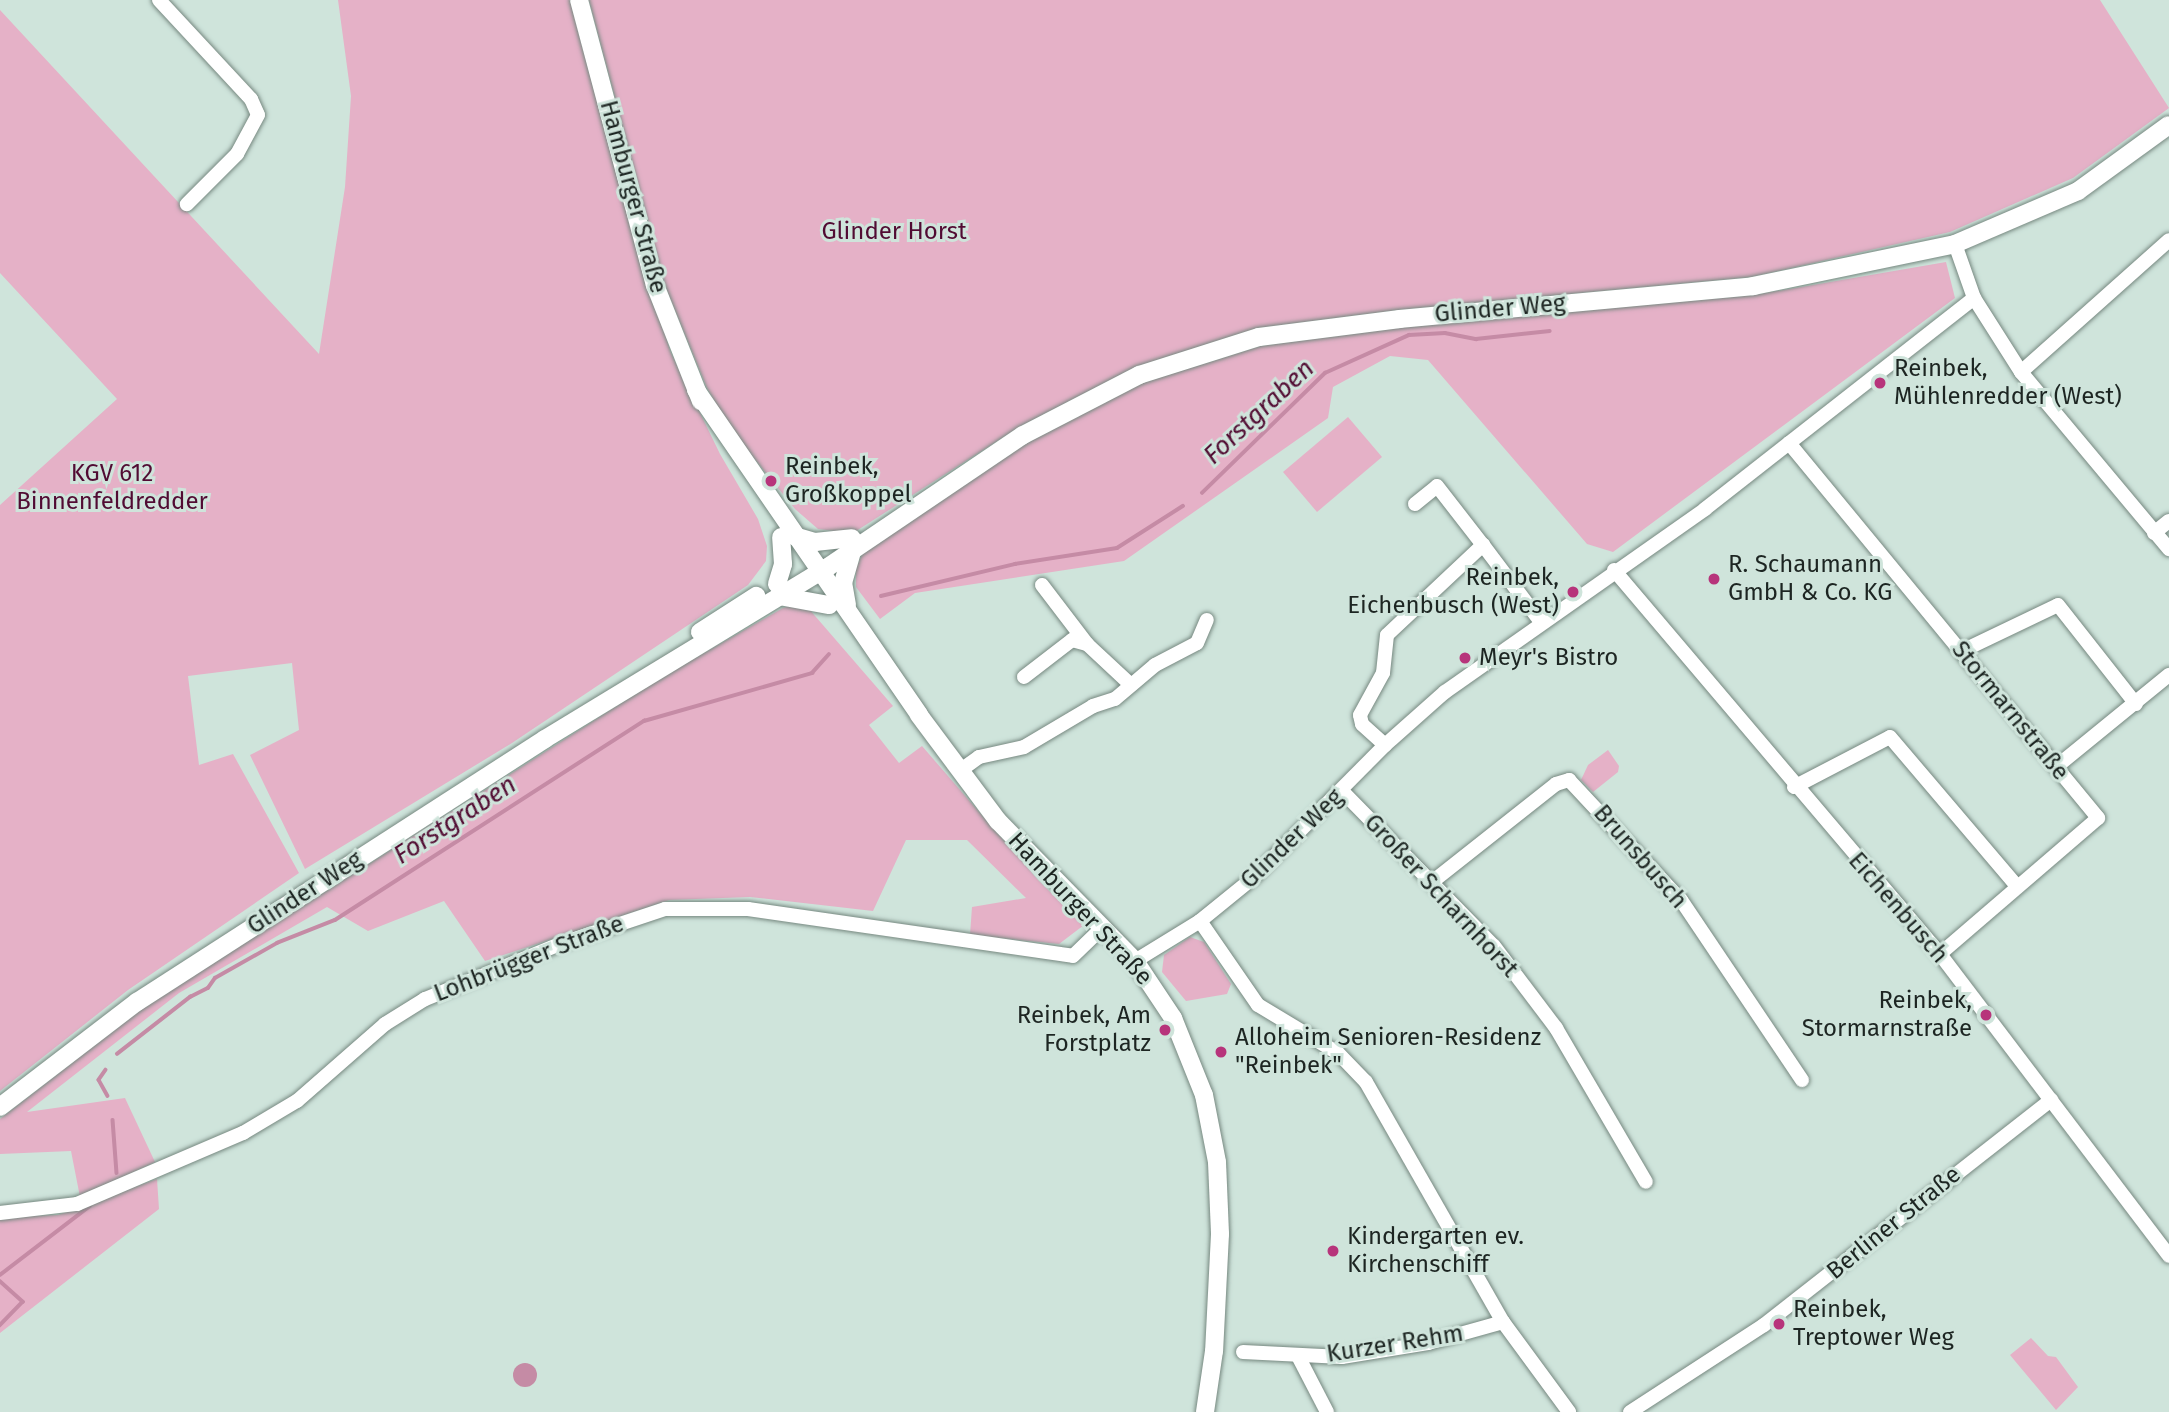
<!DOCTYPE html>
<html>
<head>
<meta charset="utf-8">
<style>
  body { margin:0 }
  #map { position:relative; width:2169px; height:1412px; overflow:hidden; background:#cfe4db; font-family:"Fira Sans",sans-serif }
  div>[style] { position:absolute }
  .green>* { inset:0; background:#e5b1c7 }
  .water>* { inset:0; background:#c58ba5 }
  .round { border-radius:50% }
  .stream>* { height:3.5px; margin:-1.75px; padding:0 1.75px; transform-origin:1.75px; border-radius:1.75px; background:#c58ba5 }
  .roads { filter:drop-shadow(0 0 2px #768880) drop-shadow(0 0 2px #768880) }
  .minor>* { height:14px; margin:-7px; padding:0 7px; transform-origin:7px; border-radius:7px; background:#fff }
  .major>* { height:18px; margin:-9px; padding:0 9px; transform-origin:9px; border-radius:9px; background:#fff }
  .dots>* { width:19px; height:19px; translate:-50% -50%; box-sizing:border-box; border:4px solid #cfe4db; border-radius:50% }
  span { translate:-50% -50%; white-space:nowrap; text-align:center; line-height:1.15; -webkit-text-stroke:6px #cfe4db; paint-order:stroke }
  .street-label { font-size:24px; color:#1d2522 }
  .park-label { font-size:24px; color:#510b33 }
  .poi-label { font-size:24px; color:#1d2522 }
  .left { translate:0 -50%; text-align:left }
  .right { translate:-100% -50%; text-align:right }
  .water-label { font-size:26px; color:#530e34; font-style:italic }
</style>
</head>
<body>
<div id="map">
  <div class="green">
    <div style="clip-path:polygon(338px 0,570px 0,670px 351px,720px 454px,758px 519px,767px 546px,766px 561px,748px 585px,512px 743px,305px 869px,250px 755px,299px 730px,292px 663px,188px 676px,199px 765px,233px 754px,299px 873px,128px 990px,0 1091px,0 505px,117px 399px,0 273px,0 10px,319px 354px,345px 187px,351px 96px)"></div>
    <div style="clip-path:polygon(589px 0,2100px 0,2169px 108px,2073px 178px,1950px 232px,1751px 277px,1399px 310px,1258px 328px,1136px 367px,1019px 427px,853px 533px,818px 529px,795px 509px,732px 431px,707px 388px,666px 288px)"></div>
    <div style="clip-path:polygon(1946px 262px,1955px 298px,1613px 552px,1587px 544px,1428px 360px,1390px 356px,1333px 387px,1328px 418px,1124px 561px,915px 593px,880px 619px,856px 587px,856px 569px,865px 548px,1027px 443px,1142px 383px,1261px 346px,1401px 327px,1754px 295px)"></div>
    <div style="clip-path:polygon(1348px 417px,1382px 457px,1317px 512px,1283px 472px)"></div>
    <div style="clip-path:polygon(803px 602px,893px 706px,869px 725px,899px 763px,922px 746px,1038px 880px,1084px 925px,1059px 944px,970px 935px,972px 907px,1026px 898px,967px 840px,906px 840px,873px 911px,750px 897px,669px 900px,485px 961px,444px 901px,368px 931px,327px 907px,179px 993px,27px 1112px,125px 1098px,155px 1162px,80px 1197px,71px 1151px,0 1154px,0 1119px,143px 1008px,664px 676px,783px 608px)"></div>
    <div style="clip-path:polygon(1608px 750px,1619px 766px,1618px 772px,1593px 792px,1581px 780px,1588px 765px)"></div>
    <div style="clip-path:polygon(1190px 937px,1204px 942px,1231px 984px,1227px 994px,1186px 1001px,1162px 972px,1164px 955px)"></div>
    <div style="clip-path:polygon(157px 1179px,159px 1209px,0 1333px,0 1217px,58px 1215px)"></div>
    <div style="clip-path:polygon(2031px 1338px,2048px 1356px,2056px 1357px,2078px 1387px,2056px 1410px,2010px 1355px)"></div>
  </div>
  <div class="water">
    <div class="round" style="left:513px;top:1363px;width:24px;height:24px"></div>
  </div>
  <div class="stream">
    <div style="left:1202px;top:493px;width:172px;rotate:-44.3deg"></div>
    <div style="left:1325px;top:373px;width:92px;rotate:-24.3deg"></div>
    <div style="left:1409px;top:335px;width:36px;rotate:-3deg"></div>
    <div style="left:1445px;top:333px;width:32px;rotate:11deg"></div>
    <div style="left:1476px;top:339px;width:74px;rotate:-6.2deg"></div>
    <div style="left:881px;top:596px;width:138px;rotate:-13.4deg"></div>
    <div style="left:1015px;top:564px;width:103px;rotate:-8.9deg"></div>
    <div style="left:1117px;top:548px;width:78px;rotate:-32.5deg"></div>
    <div style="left:117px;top:1054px;width:93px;rotate:-38deg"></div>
    <div style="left:190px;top:997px;width:20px;rotate:-27deg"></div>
    <div style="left:208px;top:988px;width:12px;rotate:-55deg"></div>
    <div style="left:215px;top:978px;width:71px;rotate:-29.4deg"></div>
    <div style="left:277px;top:943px;width:62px;rotate:-21.6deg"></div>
    <div style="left:335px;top:920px;width:368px;rotate:-32.8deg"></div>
    <div style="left:644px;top:721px;width:175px;rotate:-15.9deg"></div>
    <div style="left:812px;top:673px;width:25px;rotate:-48deg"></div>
    <div style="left:106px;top:1070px;width:12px;rotate:125deg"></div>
    <div style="left:99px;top:1080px;width:18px;rotate:61deg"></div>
    <div style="left:113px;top:1120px;width:53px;rotate:85.7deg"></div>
    <div style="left:0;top:1275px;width:113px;rotate:-37.5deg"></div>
    <div style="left:0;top:1281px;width:31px;rotate:42deg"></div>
    <div style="left:23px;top:1302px;width:33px;rotate:134deg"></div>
  </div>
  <div class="roads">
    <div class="minor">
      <div style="left:159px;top:0;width:135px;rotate:47.1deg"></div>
      <div style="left:251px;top:99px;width:17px;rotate:66deg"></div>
      <div style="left:258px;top:115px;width:44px;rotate:118.3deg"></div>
      <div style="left:237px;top:154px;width:71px;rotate:135deg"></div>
      <div style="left:1955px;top:244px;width:57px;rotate:70.6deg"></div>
      <div style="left:1974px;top:298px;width:88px;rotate:57.6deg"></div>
      <div style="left:2021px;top:372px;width:231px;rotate:50.1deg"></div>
      <div style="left:2021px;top:372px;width:198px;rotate:-41.7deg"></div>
      <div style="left:1789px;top:443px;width:486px;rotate:50.5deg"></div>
      <div style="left:2098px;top:818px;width:208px;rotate:139.3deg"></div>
      <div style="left:1415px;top:504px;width:28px;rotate:-39deg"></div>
      <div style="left:1437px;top:486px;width:75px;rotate:52.1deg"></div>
      <div style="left:2154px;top:533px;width:19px;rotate:-39deg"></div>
      <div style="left:1614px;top:570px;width:504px;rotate:49.67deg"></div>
      <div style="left:1940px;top:954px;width:379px;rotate:52.8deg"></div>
      <div style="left:1042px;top:585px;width:74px;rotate:52.7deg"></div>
      <div style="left:1087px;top:644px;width:60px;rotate:43deg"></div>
      <div style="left:1962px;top:651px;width:106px;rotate:-25.6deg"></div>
      <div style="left:2058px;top:605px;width:126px;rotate:51.8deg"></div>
      <div style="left:1024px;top:677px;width:61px;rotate:-37.6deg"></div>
      <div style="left:1072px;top:640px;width:16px;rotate:15deg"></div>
      <div style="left:1385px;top:745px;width:31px;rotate:-138deg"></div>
      <div style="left:1362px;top:724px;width:9px;rotate:-103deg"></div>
      <div style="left:1360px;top:715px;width:48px;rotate:-61.3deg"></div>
      <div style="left:1383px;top:673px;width:38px;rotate:-84deg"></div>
      <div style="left:1387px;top:635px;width:132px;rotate:-43.2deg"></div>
      <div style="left:1483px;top:545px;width:96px;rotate:53deg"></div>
      <div style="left:2056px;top:767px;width:146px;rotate:-39.2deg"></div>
      <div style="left:961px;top:770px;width:22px;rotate:-36deg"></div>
      <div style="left:979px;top:757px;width:46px;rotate:-12.5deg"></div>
      <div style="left:1024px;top:747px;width:80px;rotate:-30.7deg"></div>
      <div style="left:1093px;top:706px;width:23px;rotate:-18deg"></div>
      <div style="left:1115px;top:699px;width:52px;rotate:-40.4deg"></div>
      <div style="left:1155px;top:665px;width:47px;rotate:-27.6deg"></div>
      <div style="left:1197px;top:643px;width:25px;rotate:-67deg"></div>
      <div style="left:1794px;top:787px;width:108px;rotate:-27.5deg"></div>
      <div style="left:1890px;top:737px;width:196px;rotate:49.6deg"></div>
      <div style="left:1342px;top:791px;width:217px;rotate:45.6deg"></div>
      <div style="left:1494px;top:946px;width:103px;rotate:52.9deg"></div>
      <div style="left:1556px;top:1028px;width:178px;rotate:59.7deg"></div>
      <div style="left:1432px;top:882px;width:158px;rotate:-38.3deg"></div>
      <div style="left:1556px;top:784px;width:14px;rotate:-17deg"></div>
      <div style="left:1569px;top:780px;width:164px;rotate:47deg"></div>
      <div style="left:1681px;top:900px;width:217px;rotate:56.1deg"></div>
      <div style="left:1200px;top:921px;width:102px;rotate:55.4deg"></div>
      <div style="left:1258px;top:1005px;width:93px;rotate:31deg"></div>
      <div style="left:1338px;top:1053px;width:40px;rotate:46deg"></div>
      <div style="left:1366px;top:1082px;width:276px;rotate:60.3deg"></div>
      <div style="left:1503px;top:1322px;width:112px;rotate:53.7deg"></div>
      <div style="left:1135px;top:961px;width:76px;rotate:-31.6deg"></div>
      <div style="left:1200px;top:921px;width:68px;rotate:-39.1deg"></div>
      <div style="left:1253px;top:878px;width:187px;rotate:-45.2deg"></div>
      <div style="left:1385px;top:745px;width:80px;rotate:-41.5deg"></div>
      <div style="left:1445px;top:692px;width:318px;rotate:-35.1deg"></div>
      <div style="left:1705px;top:509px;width:342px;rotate:-38.1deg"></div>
      <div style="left:0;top:1213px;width:78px;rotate:-6.7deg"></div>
      <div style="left:77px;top:1204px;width:181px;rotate:-23.2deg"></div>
      <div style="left:243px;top:1133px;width:63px;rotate:-30.7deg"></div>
      <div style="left:297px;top:1101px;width:117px;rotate:-41.2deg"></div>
      <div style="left:385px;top:1024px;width:47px;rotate:-32deg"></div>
      <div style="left:425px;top:999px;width:146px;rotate:-22.2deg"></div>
      <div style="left:560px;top:944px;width:111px;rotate:-18.4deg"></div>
      <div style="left:665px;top:909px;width:83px"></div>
      <div style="left:748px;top:909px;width:328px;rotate:8.2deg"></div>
      <div style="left:1073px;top:956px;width:42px;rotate:-44deg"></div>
      <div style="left:1243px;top:1352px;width:99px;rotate:2.9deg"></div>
      <div style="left:1342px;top:1357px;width:87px;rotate:-9.2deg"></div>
      <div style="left:1428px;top:1343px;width:78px;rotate:-15.6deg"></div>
      <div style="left:1298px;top:1356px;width:63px;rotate:62.6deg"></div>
      <div style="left:1630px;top:1412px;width:160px;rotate:-33deg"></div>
      <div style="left:1764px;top:1325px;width:365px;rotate:-38.1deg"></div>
    </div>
    <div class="major">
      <div style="left:579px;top:0;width:295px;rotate:75.1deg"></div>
      <div style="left:655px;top:285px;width:125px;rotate:68.4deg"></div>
      <div style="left:696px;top:390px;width:394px;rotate:55.5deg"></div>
      <div style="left:919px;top:715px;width:132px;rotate:53.3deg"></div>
      <div style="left:998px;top:821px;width:196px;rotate:45.6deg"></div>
      <div style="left:1135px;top:961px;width:69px;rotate:56.3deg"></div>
      <div style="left:1173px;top:1018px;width:83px;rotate:68.1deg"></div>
      <div style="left:1204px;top:1095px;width:68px;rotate:79deg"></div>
      <div style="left:1217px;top:1162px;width:72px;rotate:87.6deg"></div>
      <div style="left:1220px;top:1234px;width:117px;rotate:92.9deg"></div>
      <div style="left:1214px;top:1351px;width:62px;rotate:98.4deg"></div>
      <div style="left:794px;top:536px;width:22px;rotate:16deg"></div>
      <div style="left:815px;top:542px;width:37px;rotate:-6deg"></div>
      <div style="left:777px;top:584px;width:21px;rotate:-73deg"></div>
      <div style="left:783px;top:564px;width:27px;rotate:-94deg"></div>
      <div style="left:779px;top:596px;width:51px;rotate:10.2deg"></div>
      <div style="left:847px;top:605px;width:22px;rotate:-100deg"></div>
      <div style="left:843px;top:583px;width:33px;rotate:-74deg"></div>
      <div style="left:700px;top:632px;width:67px;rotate:-32.7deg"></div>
      <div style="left:0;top:1107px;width:173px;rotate:-37.5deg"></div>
      <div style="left:137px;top:1002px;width:485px;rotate:-32.8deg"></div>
      <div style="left:545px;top:739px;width:331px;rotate:-31.3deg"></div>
      <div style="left:828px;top:567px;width:235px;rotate:-34.1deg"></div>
      <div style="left:1023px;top:435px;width:131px;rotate:-27.3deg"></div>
      <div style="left:1139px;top:375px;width:126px;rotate:-17.6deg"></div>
      <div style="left:1259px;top:337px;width:142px;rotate:-7.3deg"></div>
      <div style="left:1400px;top:319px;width:355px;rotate:-5.3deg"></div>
      <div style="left:1753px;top:286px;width:206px;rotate:-11.7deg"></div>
      <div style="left:1955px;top:244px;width:134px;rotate:-23.3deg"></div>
      <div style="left:2078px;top:191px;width:112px;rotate:-36deg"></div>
    </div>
  </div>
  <div class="dots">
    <div style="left:1880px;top:383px;background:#b7347b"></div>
    <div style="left:771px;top:481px;background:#b7347b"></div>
    <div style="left:1714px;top:579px;background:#b7347b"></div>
    <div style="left:1573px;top:592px;background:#b7347b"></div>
    <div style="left:1465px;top:658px;background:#b7347b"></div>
    <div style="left:1986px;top:1015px;background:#b7347b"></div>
    <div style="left:1165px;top:1030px;background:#b7347b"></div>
    <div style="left:1221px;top:1052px;background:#b7347b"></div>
    <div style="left:1333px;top:1251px;background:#b7347b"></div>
    <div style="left:1779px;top:1324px;background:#b7347b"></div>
  </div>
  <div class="street-label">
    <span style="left:633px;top:197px;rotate:75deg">Hamburger Straße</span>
    <span style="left:1500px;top:309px;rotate:-5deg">Glinder Weg</span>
    <span style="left:2010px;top:711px;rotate:51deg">Stormarnstraße</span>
    <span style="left:1292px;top:839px;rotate:-44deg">Glinder Weg</span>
    <span style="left:1640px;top:857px;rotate:49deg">Brunsbusch</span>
    <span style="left:305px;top:893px;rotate:-33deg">Glinder Weg</span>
    <span style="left:1441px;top:896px;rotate:47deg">Großer Scharnhorst</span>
    <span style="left:1898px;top:908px;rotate:49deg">Eichenbusch</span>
    <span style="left:1080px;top:909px;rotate:47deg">Hamburger Straße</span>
    <span style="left:529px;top:959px;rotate:-21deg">Lohbrügger Straße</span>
    <span style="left:1894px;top:1223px;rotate:-39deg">Berliner Straße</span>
    <span style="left:1395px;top:1344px;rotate:-9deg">Kurzer Rehm</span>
  </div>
  <div class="park-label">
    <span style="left:894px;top:232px">Glinder Horst</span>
    <span style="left:112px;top:488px">KGV 612<br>Binnenfeldredder</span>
  </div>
  <div class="poi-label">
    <span class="left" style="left:1894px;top:383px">Reinbek,<br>Mühlenredder (West)</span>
    <span class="left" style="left:785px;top:481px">Reinbek,<br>Großkoppel</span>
    <span class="left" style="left:1728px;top:579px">R. Schaumann<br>GmbH &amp; Co. KG</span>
    <span class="right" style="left:1559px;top:592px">Reinbek,<br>Eichenbusch (West)</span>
    <span class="left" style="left:1479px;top:658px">Meyr's Bistro</span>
    <span class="right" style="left:1972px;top:1015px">Reinbek,<br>Stormarnstraße</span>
    <span class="right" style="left:1151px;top:1030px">Reinbek, Am<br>Forstplatz</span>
    <span class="left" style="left:1235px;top:1052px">Alloheim Senioren-Residenz<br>"Reinbek"</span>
    <span class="left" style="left:1347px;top:1251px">Kindergarten ev.<br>Kirchenschiff</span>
    <span class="left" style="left:1793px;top:1324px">Reinbek,<br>Treptower Weg</span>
  </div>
  <div class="water-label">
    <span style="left:1259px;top:412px;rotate:-43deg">Forstgraben</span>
    <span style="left:455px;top:820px;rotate:-33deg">Forstgraben</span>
  </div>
</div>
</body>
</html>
